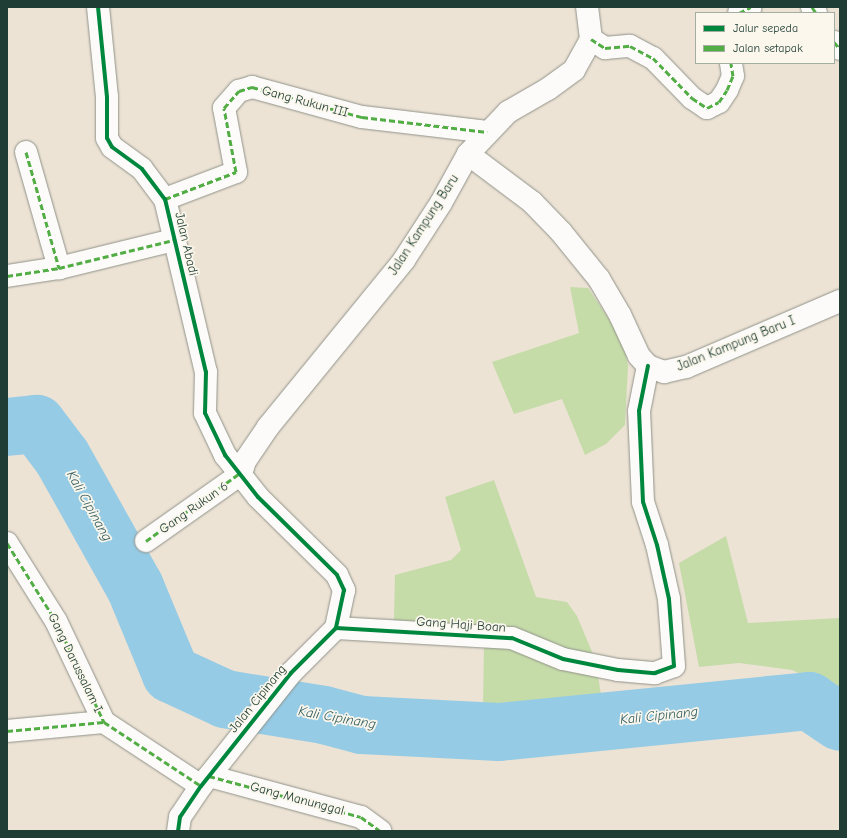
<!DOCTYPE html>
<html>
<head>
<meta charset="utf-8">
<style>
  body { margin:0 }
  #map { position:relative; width:847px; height:838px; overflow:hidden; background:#ece3d5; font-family:"Comic Neue",sans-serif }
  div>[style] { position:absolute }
  .green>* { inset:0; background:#c5dca9 }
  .river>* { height:58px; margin:-29px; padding:0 29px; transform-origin:29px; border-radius:29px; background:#96cbe5 }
  .roads { filter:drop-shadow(0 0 1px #919289) drop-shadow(0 0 1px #919289) }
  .street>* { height:22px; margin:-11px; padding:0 11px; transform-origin:11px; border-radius:11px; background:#fcfbf9 }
  .quiet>* { height:3px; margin-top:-1.5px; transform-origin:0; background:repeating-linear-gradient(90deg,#52ad45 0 6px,transparent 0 9px) }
  .cycleway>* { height:4px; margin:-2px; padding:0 2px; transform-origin:2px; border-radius:2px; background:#00873e }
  span { translate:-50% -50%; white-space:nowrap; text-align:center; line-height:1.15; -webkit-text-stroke:3.5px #fbf7ec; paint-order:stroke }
  .street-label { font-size:13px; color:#1f3d34 }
  .water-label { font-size:14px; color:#345e62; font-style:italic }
  .frame { position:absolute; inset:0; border:8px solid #1f3d34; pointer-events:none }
  .legend { position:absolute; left:695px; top:12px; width:140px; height:52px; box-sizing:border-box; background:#fbf7ec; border:1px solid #a3ada2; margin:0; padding:5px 7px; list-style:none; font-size:12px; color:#1f3d34 }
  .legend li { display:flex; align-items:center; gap:8px; height:20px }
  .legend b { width:20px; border:1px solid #a3ada2 }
</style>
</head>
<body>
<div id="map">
  <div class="green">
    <div style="clip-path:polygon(570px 287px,588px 288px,623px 340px,628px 366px,625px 425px,606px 444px,585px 455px,562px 399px,514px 414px,492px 362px,579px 333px)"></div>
    <div style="clip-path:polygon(494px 480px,536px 597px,567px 602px,577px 616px,595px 659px,603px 706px,508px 717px,488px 713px,483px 705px,484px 643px,394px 620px,395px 575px,451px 560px,461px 550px,445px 497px)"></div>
    <div style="clip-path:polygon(726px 536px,748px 623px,840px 618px,840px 701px,822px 684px,792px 670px,739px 663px,699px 667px,679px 563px)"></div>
  </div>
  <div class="river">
    <div style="left:7px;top:427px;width:30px;rotate:-6deg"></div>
    <div style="left:37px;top:424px;width:41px;rotate:52.9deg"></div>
    <div style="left:62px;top:457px;width:149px;rotate:60.7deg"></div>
    <div style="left:135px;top:587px;width:94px;rotate:67.5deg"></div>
    <div style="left:171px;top:674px;width:60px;rotate:24.8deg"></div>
    <div style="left:225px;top:699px;width:100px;rotate:9.2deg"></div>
    <div style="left:324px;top:715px;width:39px;rotate:15deg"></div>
    <div style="left:362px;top:725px;width:137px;rotate:2.9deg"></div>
    <div style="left:499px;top:732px;width:312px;rotate:-5.7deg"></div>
    <div style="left:809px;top:701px;width:37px;rotate:34deg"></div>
  </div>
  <div class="roads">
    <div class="street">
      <div style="left:98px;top:7px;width:90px;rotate:84.3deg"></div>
      <div style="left:107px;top:97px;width:41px;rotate:90deg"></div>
      <div style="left:107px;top:138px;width:10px;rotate:61deg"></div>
      <div style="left:112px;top:147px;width:37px;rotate:36deg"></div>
      <div style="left:142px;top:169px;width:38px;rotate:53deg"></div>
      <div style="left:165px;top:199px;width:178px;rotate:76.7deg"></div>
      <div style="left:206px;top:372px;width:41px;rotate:91.4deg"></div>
      <div style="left:205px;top:413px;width:47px;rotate:64.5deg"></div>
      <div style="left:225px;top:455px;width:53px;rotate:51.8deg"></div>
      <div style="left:258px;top:497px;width:111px;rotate:44.6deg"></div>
      <div style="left:337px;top:575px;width:17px;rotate:65deg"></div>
      <div style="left:344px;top:590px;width:39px;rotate:102deg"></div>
      <div style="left:336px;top:628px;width:64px;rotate:135deg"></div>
      <div style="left:291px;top:673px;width:144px;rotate:128.5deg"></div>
      <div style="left:201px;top:786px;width:37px;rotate:124deg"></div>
      <div style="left:180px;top:817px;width:14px;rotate:98deg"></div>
      <div style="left:812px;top:7px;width:7px;rotate:56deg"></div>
      <div style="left:739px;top:13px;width:13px;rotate:-27deg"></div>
      <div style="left:591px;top:39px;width:17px;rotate:33deg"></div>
      <div style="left:605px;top:48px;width:25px;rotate:-5deg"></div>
      <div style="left:630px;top:46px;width:26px;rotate:28deg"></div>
      <div style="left:653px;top:58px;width:56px;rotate:45.7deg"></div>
      <div style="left:692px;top:98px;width:18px;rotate:34deg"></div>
      <div style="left:707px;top:108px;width:13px;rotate:-27deg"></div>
      <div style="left:719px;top:102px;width:14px;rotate:-56deg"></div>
      <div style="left:727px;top:90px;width:15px;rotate:-67deg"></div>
      <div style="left:733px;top:76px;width:13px;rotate:-99deg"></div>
      <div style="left:834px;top:42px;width:9px;rotate:49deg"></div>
      <div style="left:26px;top:152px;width:121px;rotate:74.1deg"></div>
      <div style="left:468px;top:154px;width:80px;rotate:36.9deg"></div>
      <div style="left:532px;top:202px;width:42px;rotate:46deg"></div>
      <div style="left:561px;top:232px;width:60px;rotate:51deg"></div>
      <div style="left:599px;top:279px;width:42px;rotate:59.7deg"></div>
      <div style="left:620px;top:315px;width:45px;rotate:65.1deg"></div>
      <div style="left:639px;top:356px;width:13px;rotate:48deg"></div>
      <div style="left:648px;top:366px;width:17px;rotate:21deg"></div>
      <div style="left:664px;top:372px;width:23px;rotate:-13deg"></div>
      <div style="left:686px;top:367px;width:168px;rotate:-23.2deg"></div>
      <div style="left:165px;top:199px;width:76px;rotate:-20.8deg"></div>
      <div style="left:236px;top:172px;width:65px;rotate:-100.6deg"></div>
      <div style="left:224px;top:108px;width:23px;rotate:-49deg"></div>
      <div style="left:239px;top:91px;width:14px;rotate:-17deg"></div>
      <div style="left:252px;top:87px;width:114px;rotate:15.3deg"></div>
      <div style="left:362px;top:117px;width:126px;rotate:6.8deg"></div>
      <div style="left:7px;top:276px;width:53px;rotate:-8.7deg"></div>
      <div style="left:59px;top:268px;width:118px;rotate:-13.7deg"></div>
      <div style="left:241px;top:474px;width:14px;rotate:-73deg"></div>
      <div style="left:245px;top:461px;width:41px;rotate:-55.9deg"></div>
      <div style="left:268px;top:427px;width:215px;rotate:-50.8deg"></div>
      <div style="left:404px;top:260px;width:68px;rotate:-57deg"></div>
      <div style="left:441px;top:203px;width:56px;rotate:-61.1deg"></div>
      <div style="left:468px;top:154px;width:58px;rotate:-46.4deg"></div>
      <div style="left:508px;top:112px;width:46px;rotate:-29.9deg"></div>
      <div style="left:548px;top:89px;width:32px;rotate:-36deg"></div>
      <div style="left:574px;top:70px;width:35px;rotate:-61deg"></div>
      <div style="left:591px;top:39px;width:32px;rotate:-97deg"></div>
      <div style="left:146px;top:541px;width:116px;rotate:-35.2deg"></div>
      <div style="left:7px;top:543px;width:92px;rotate:57.9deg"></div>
      <div style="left:56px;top:621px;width:112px;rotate:64.6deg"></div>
      <div style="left:336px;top:628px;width:176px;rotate:3.3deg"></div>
      <div style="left:512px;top:638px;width:55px;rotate:22.4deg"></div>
      <div style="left:563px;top:659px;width:56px;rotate:11.3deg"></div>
      <div style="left:618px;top:670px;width:37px;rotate:5deg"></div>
      <div style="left:655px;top:673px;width:20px;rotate:-20deg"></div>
      <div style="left:674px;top:666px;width:67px;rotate:-94.3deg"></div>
      <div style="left:669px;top:599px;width:55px;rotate:-102.5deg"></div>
      <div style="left:657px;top:545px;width:45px;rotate:-108deg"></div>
      <div style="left:643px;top:502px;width:91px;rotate:-92.5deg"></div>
      <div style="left:639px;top:411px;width:46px;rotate:-78.7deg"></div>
      <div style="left:7px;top:731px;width:97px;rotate:-5.3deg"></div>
      <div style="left:104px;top:722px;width:116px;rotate:33.4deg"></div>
      <div style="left:209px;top:776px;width:157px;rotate:15.1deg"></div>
      <div style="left:361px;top:817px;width:24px;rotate:36deg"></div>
    </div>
  </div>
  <div class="quiet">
    <div style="left:812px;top:7px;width:7px;rotate:56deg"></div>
    <div style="left:739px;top:13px;width:13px;rotate:-27deg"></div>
    <div style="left:591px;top:39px;width:17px;rotate:33deg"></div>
    <div style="left:605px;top:48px;width:25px;rotate:-5deg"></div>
    <div style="left:630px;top:46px;width:26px;rotate:28deg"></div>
    <div style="left:653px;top:58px;width:56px;rotate:45.7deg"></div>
    <div style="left:692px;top:98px;width:18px;rotate:34deg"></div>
    <div style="left:707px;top:108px;width:13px;rotate:-27deg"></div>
    <div style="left:719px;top:102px;width:14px;rotate:-56deg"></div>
    <div style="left:727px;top:90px;width:15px;rotate:-67deg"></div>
    <div style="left:733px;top:76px;width:13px;rotate:-99deg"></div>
    <div style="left:834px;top:42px;width:9px;rotate:49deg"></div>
    <div style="left:26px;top:152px;width:121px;rotate:74.1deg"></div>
    <div style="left:165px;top:199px;width:76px;rotate:-20.8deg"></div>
    <div style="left:236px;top:172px;width:65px;rotate:-100.6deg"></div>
    <div style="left:224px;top:108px;width:23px;rotate:-49deg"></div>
    <div style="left:239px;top:91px;width:14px;rotate:-17deg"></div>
    <div style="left:252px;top:87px;width:114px;rotate:15.3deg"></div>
    <div style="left:362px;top:117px;width:126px;rotate:6.8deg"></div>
    <div style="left:7px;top:276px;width:53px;rotate:-8.7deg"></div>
    <div style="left:59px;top:268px;width:118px;rotate:-13.7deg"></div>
    <div style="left:146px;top:541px;width:116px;rotate:-35.9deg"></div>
    <div style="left:7px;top:543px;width:92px;rotate:57.9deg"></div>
    <div style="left:56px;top:621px;width:112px;rotate:64.6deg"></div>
    <div style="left:7px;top:731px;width:97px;rotate:-5.3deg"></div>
    <div style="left:104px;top:722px;width:116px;rotate:33.4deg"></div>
    <div style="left:209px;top:776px;width:157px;rotate:15.1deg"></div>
    <div style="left:361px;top:817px;width:24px;rotate:36deg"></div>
  </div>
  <div class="cycleway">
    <div style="left:98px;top:7px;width:90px;rotate:84.3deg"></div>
    <div style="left:107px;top:97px;width:41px;rotate:90deg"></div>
    <div style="left:107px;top:138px;width:10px;rotate:61deg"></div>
    <div style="left:112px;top:147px;width:37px;rotate:36deg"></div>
    <div style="left:142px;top:169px;width:38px;rotate:53deg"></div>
    <div style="left:165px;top:199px;width:178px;rotate:76.7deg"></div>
    <div style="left:206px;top:372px;width:41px;rotate:91.4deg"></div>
    <div style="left:205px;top:413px;width:47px;rotate:64.5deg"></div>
    <div style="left:225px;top:455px;width:53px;rotate:51.8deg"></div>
    <div style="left:258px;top:497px;width:111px;rotate:44.6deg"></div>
    <div style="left:337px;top:575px;width:17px;rotate:65deg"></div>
    <div style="left:344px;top:590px;width:39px;rotate:102deg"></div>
    <div style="left:336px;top:628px;width:64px;rotate:135deg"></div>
    <div style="left:291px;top:673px;width:144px;rotate:128.5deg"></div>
    <div style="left:201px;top:786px;width:37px;rotate:124deg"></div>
    <div style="left:180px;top:817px;width:14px;rotate:98deg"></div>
    <div style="left:336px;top:628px;width:176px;rotate:3.3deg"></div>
    <div style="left:512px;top:638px;width:55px;rotate:22.4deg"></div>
    <div style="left:563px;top:659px;width:56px;rotate:11.3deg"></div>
    <div style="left:618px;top:670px;width:37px;rotate:5deg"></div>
    <div style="left:655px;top:673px;width:20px;rotate:-20deg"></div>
    <div style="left:674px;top:666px;width:67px;rotate:-94.3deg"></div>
    <div style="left:669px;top:599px;width:55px;rotate:-102.5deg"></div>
    <div style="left:657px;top:545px;width:45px;rotate:-108deg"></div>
    <div style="left:643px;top:502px;width:91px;rotate:-92.5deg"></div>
    <div style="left:639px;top:411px;width:46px;rotate:-78.7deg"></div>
  </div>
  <div class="street-label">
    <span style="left:305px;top:102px;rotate:15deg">Gang Rukun III</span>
    <span style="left:424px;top:225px;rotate:-57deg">Jalan Kampung Baru</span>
    <span style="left:186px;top:244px;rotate:77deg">Jalan Abadi</span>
    <span style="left:736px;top:344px;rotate:-22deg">Jalan Kampung Baru I</span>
    <span style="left:194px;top:508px;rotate:-35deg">Gang Rukun 6</span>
    <span style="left:461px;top:625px;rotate:4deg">Gang Haji Boan</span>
    <span style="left:75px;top:663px;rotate:64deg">Gang Darussalam I</span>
    <span style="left:258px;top:699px;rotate:-51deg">Jalan Cipinang</span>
    <span style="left:297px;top:799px;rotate:15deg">Gang Manunggal</span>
  </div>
  <div class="water-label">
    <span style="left:89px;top:506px;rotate:61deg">Kali Cipinang</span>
    <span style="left:659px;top:716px;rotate:-6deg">Kali Cipinang</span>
    <span style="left:337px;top:718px;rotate:10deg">Kali Cipinang</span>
  </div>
  <div class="frame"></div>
  <ul class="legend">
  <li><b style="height:5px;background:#00873e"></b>Jalur sepeda</li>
  <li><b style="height:5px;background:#52ad45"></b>Jalan setapak</li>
  </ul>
</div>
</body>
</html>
